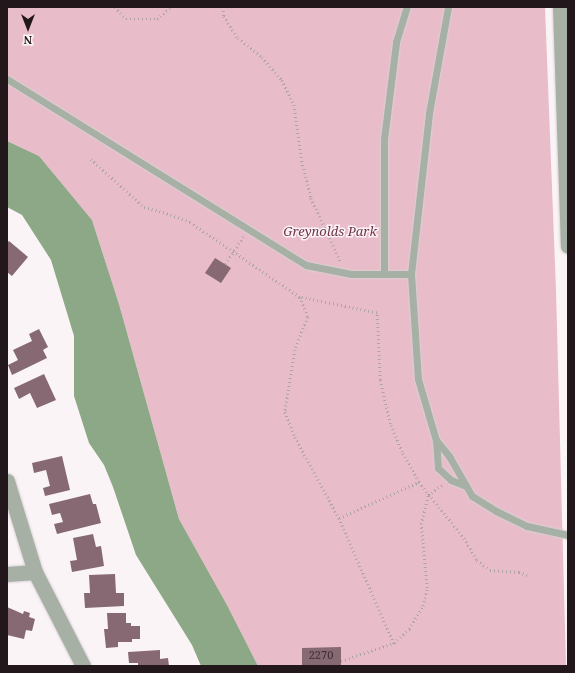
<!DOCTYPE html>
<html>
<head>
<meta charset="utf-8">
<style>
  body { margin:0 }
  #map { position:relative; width:575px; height:673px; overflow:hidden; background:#fbf4f6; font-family:"Noto Serif",serif }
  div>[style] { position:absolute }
  .green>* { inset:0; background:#e9bcca }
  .water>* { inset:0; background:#8da886 }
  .building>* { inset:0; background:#866972 }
  .path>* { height:2.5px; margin-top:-1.25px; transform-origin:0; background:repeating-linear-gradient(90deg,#ada4a7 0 1px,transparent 0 4px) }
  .roads { filter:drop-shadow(0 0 1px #d8d1d3) drop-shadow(0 0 1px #d8d1d3) }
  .lane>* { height:7px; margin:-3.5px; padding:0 3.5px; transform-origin:3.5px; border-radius:3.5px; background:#a7b0a5 }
  .street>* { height:15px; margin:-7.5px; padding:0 7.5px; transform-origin:7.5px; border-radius:7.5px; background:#a7b0a5 }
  span { translate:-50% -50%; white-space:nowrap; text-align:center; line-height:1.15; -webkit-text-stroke:3px #fbf4f6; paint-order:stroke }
  .number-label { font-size:11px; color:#3b2c30 }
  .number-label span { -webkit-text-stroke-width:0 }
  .park-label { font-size:13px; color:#6f344a; font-style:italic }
  .frame { position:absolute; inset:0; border:8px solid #22171a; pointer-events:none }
  .north { position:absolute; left:8px; top:8px; width:40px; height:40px; -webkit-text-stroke:3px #fbf4f6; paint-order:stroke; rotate:180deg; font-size:11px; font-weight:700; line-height:16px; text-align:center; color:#22171a }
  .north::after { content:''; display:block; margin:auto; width:14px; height:18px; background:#22171a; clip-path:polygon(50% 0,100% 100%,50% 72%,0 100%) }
</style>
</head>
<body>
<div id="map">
  <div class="green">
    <div style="clip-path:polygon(7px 7px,545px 7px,556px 290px,566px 666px,258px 666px,227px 605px,179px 519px,119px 304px,92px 220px,39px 156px,7px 141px)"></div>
  </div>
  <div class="water">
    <div style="clip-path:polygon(7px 141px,39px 156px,92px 220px,119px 304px,179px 519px,227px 605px,258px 666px,201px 666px,192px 645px,136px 555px,113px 487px,104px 465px,89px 443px,74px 396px,74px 336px,51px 260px,22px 215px,7px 207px)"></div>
  </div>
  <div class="building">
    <div style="clip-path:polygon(9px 241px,28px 257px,12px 276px,7px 272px,7px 243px)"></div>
    <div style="clip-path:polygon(215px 258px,231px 268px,221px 283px,205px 273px)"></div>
    <div style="clip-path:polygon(39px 329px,48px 347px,43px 350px,47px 358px,12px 375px,8px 365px,18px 360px,13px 350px,32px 341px,29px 334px)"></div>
    <div style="clip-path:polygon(44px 374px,56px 400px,37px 408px,30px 393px,19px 399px,14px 388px)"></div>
    <div style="clip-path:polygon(62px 456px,70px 490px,45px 496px,43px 488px,50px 486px,46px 470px,34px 473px,32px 463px)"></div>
    <div style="clip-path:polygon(90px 494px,93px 504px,96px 504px,101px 523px,57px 534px,54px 524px,63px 522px,60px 513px,52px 515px,49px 504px)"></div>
    <div style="clip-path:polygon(93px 534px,96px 547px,101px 546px,104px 566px,72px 572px,70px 561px,77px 560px,73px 538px)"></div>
    <div style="clip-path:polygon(115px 574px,116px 593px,124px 593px,124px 606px,85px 608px,84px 593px,90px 593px,89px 575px)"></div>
    <div style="clip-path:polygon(7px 607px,23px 614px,24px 611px,30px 613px,29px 617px,35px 619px,32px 631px,26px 630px,24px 639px,7px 635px)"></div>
    <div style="clip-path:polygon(107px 613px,126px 613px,126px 623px,131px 623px,131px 626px,140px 626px,140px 639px,132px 639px,132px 642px,118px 642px,118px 647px,106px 648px,104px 629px,108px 629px)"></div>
    <div style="clip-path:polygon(341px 647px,341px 666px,302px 666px,302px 648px)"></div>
    <div style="clip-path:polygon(160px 650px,160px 659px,168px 658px,169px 666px,138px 666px,138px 663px,129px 663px,128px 652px)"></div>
  </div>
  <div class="path">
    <div style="left:115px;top:7px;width:16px;rotate:47deg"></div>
    <div style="left:126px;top:19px;width:31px"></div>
    <div style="left:157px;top:19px;width:18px;rotate:-41deg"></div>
    <div style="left:223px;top:7px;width:9px;rotate:84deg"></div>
    <div style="left:224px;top:16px;width:26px;rotate:58deg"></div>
    <div style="left:238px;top:38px;width:31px;rotate:38deg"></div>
    <div style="left:262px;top:57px;width:30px;rotate:49deg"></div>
    <div style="left:282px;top:80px;width:28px;rotate:64deg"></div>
    <div style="left:294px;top:105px;width:57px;rotate:81.9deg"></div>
    <div style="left:302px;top:161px;width:38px;rotate:76deg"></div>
    <div style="left:311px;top:198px;width:71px;rotate:64.9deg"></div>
    <div style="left:91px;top:159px;width:72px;rotate:42.2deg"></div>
    <div style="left:144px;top:207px;width:20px;rotate:15deg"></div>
    <div style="left:163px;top:212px;width:29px;rotate:20deg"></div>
    <div style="left:190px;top:222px;width:133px;rotate:34.3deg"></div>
    <div style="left:300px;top:297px;width:22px;rotate:68deg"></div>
    <div style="left:308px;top:317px;width:35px;rotate:112deg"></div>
    <div style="left:295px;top:350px;width:63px;rotate:99.2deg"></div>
    <div style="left:285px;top:412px;width:27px;rotate:68deg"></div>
    <div style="left:295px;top:437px;width:92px;rotate:61.5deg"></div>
    <div style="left:339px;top:518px;width:88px;rotate:-24.2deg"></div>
    <div style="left:419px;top:482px;width:34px;rotate:-120deg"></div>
    <div style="left:402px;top:452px;width:30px;rotate:-113deg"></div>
    <div style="left:390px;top:424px;width:45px;rotate:-102.8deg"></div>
    <div style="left:380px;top:380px;width:67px;rotate:-92.6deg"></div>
    <div style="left:377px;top:313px;width:79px;rotate:-168.3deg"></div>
    <div style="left:225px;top:264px;width:34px;rotate:-56deg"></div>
    <div style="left:419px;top:482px;width:72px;rotate:51.2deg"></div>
    <div style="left:464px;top:538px;width:26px;rotate:59deg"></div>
    <div style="left:477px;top:560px;width:16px;rotate:38deg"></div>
    <div style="left:490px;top:570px;width:29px;rotate:4deg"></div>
    <div style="left:519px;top:572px;width:9px;rotate:21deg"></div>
    <div style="left:339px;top:518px;width:137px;rotate:66.3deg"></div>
    <div style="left:341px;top:661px;width:56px;rotate:-18.8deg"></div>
    <div style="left:394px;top:643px;width:21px;rotate:-43deg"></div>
    <div style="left:409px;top:629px;width:27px;rotate:-59deg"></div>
    <div style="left:423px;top:606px;width:18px;rotate:-77deg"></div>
    <div style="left:427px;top:588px;width:64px;rotate:-95.4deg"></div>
    <div style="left:421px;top:524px;width:30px;rotate:-76deg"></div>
    <div style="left:428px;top:495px;width:17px;rotate:-36deg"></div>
  </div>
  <div class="roads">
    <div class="lane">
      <div style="left:7px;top:79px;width:352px;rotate:31.9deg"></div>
      <div style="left:306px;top:265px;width:46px;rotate:11.3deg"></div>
      <div style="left:351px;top:274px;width:60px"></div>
      <div style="left:411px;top:274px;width:162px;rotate:-83.6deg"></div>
      <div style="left:429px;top:113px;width:108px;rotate:-79.8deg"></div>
      <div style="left:384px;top:274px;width:135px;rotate:-90deg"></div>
      <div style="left:384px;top:139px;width:98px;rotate:-82.9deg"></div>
      <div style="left:396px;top:42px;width:37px;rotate:-73deg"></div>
      <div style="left:411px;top:274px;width:105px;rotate:86.2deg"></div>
      <div style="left:418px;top:379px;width:64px;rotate:73.6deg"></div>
      <div style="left:436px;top:440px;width:21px;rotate:51deg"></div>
      <div style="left:449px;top:456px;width:46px;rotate:60.1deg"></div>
      <div style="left:472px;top:496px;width:28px;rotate:32deg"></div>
      <div style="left:496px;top:511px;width:34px;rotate:26deg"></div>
      <div style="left:527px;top:526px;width:42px;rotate:12.4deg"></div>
      <div style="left:436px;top:440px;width:28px;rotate:86deg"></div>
      <div style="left:438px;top:468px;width:18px;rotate:43deg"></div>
      <div style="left:451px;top:480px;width:16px;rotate:22deg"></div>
    </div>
    <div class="street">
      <div style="left:560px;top:7px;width:239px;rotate:88.1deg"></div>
      <div style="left:7px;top:481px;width:95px;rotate:72.9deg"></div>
      <div style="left:35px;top:572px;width:106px;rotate:62.9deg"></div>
      <div style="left:7px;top:574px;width:28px;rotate:-4deg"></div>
    </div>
  </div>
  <div class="number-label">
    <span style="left:321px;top:655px">2270</span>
  </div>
  <div class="park-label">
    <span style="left:330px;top:231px">Greynolds Park</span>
  </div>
  <div class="frame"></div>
  <div class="north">N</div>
</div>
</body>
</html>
